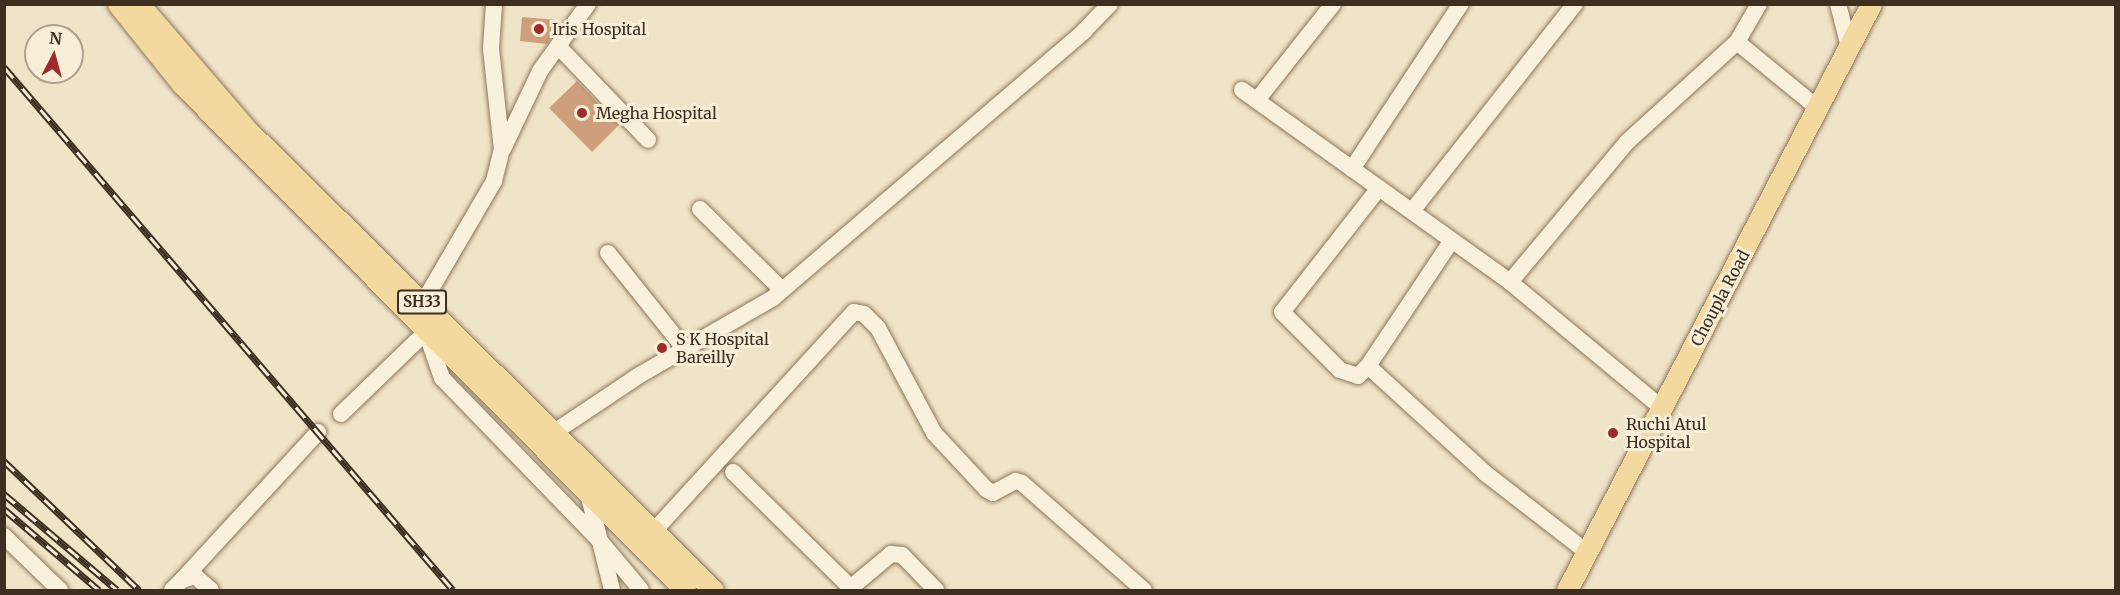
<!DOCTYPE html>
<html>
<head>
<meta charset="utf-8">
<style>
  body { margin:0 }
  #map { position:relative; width:2120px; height:595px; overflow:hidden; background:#f0e4c8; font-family:Merriweather,serif }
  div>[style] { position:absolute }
  .building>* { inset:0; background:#cf9f7d }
  .roads { filter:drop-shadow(0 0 2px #8d765c) drop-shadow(0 0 2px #8d765c) }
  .minor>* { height:16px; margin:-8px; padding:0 8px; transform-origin:8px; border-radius:8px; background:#faf1dc }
  .major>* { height:21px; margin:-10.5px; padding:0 10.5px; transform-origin:10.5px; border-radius:10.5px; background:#f3d9a0 }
  .rail>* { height:7px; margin-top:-3.5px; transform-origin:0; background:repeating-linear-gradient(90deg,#f7eed8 0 14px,#3d2e20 0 28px); box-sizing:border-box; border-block:2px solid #3d2e20 }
  .dots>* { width:16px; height:16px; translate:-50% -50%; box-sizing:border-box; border:3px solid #f7eed8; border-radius:50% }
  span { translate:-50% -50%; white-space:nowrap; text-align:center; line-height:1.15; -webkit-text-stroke:6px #f7eed8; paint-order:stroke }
  .shield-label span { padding:2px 4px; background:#f7eed8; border:2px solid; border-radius:4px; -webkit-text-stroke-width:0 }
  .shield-label { font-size:15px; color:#3d2e20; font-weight:700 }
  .poi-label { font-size:16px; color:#3d2e20 }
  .left { translate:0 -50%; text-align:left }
  .street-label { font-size:16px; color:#3d2e20 }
  .frame { position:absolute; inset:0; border:6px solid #3d2e20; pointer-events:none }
  .north { position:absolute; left:24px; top:24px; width:60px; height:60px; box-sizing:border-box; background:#f7eed8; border:2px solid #ada18e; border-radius:50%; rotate:6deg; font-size:16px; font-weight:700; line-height:24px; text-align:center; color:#3d2e20 }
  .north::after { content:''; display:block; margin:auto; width:21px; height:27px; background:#9e2a2b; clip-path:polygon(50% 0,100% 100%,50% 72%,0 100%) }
</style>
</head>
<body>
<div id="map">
  <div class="building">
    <div style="clip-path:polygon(522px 17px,557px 20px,556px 30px,547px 44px,520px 41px)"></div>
    <div style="clip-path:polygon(577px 81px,619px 125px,592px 152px,549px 108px)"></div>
  </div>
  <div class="roads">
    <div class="minor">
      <div style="left:1838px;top:4px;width:44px;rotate:75.7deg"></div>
      <div style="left:1737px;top:42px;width:44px;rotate:-59.9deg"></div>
      <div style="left:558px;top:46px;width:130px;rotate:46.2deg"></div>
      <div style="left:1242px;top:90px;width:330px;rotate:35.6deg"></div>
      <div style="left:1510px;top:282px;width:182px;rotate:-50.1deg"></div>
      <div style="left:1627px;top:142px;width:149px;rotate:-42.3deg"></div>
      <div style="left:1737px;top:42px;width:106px;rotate:39.3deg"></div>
      <div style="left:1257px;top:100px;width:122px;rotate:-51.6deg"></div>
      <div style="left:503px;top:149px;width:86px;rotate:-64.6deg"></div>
      <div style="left:540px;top:71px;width:82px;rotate:-54.4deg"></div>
      <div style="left:1352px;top:169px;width:198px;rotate:-56.6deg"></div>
      <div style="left:1379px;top:188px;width:157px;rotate:128deg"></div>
      <div style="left:1282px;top:312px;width:82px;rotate:45deg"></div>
      <div style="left:1340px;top:370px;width:19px;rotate:18deg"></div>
      <div style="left:1358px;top:376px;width:14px;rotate:-45deg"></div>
      <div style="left:1368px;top:366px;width:151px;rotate:-56.3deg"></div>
      <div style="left:700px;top:209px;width:115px;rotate:44.6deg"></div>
      <div style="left:1412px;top:211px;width:263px;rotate:-51.8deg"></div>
      <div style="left:608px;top:253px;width:123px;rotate:51.3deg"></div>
      <div style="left:1510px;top:282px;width:197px;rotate:39.7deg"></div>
      <div style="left:417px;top:313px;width:153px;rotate:-59.7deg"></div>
      <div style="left:494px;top:181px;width:32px;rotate:-76deg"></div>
      <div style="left:502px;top:150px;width:102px;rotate:-96.2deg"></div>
      <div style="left:491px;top:49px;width:45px;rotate:-86.2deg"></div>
      <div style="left:1368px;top:366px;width:159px;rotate:42.4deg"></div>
      <div style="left:1485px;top:473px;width:129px;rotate:37.8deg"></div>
      <div style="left:341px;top:414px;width:118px;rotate:-44deg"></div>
      <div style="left:426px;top:332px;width:49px;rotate:70.8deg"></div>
      <div style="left:442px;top:378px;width:228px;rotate:45.9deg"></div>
      <div style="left:601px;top:542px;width:62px;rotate:50.2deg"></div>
      <div style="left:553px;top:433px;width:102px;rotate:-33.8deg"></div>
      <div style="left:638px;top:376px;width:156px;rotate:-30deg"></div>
      <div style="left:773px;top:298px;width:410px;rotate:-40.6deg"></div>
      <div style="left:1084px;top:31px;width:37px;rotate:-46deg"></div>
      <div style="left:733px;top:472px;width:168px;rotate:44.5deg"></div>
      <div style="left:589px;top:497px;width:96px;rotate:76.1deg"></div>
      <div style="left:653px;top:532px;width:298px;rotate:-47.6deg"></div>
      <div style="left:854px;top:312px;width:10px;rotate:11deg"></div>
      <div style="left:864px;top:314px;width:20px;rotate:45deg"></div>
      <div style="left:878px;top:328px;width:119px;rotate:61.9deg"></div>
      <div style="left:934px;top:433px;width:76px;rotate:47.1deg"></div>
      <div style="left:986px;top:489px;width:8px;rotate:30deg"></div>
      <div style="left:993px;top:493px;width:26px;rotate:-28deg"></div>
      <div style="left:1016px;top:481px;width:6px;rotate:18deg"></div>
      <div style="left:1022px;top:483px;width:162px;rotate:41.3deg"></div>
      <div style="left:4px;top:536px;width:78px;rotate:44deg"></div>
      <div style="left:182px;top:580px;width:201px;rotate:-47.4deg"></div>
      <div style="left:172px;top:590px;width:14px;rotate:-45deg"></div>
      <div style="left:182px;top:580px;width:14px;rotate:-17deg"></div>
      <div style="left:195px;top:576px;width:21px;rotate:41deg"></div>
      <div style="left:848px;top:590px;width:56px;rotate:-39.9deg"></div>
      <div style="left:891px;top:554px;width:11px;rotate:5deg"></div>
      <div style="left:902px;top:555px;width:49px;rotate:45.8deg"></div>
    </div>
    <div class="major">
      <div style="left:118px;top:4px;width:104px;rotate:51.3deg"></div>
      <div style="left:183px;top:85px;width:712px;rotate:45.17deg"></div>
      <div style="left:139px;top:4px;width:165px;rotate:49.4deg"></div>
      <div style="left:246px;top:129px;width:656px;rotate:44.63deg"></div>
      <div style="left:1567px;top:590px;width:660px;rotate:-62.58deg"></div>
    </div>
  </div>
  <div class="rail">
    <div style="left:4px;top:67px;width:689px;rotate:49.35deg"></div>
    <div style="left:4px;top:461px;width:187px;rotate:43.7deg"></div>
    <div style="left:4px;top:494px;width:148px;rotate:40.3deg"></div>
    <div style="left:4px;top:509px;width:125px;rotate:40.5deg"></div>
  </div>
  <div class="dots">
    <div style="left:539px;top:29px;background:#9e2a2b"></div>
    <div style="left:582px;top:113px;background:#9e2a2b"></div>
    <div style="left:662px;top:348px;background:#9e2a2b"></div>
    <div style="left:1613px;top:433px;background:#9e2a2b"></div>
  </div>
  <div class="shield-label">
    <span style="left:422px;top:302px">SH33</span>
  </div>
  <div class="poi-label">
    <span class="left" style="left:552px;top:29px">Iris Hospital</span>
    <span class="left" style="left:596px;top:113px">Megha Hospital</span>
    <span class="left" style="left:676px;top:348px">S K Hospital<br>Bareilly</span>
    <span class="left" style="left:1626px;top:433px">Ruchi Atul<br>Hospital</span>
  </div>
  <div class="street-label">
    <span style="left:1720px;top:298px;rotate:-62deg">Choupla Road</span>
  </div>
  <div class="frame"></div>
  <div class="north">N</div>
</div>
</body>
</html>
